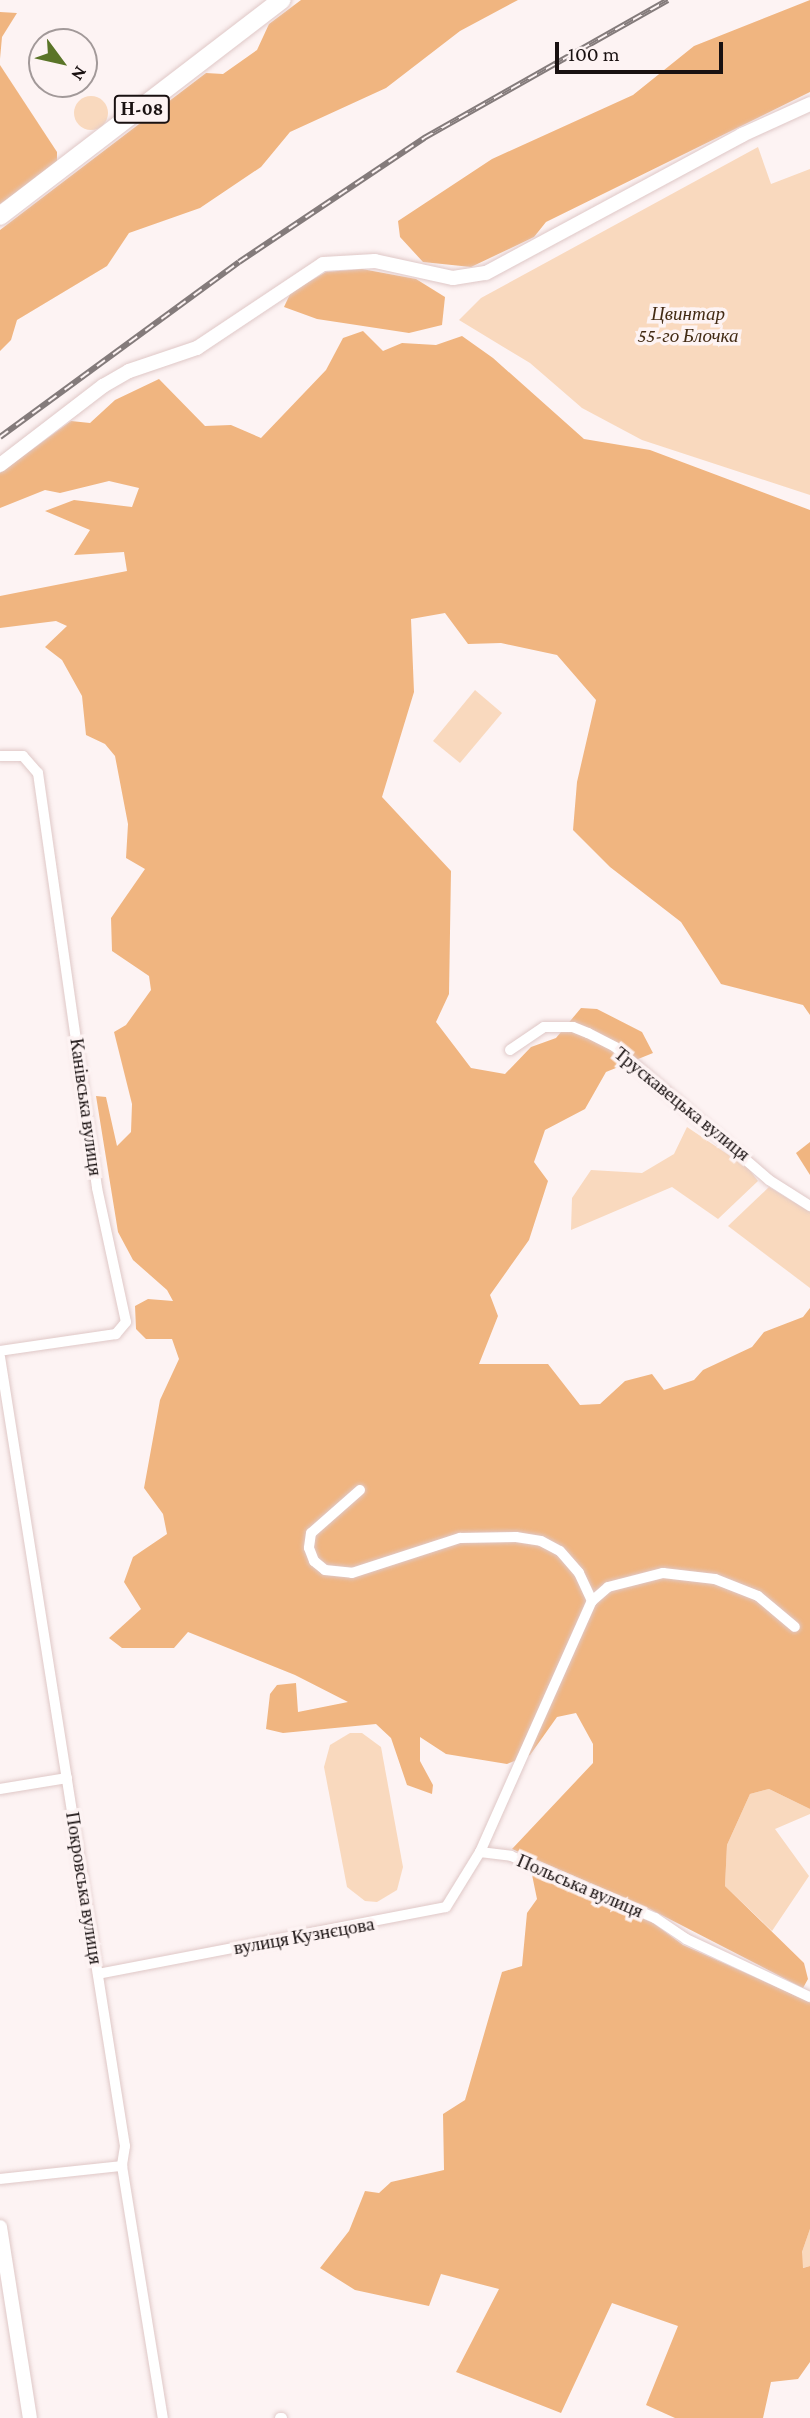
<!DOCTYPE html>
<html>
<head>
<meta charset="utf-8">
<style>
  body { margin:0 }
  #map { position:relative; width:810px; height:2418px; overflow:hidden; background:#fdf3f3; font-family:"Crimson Pro",serif }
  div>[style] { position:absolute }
  .green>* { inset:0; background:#f9d9be }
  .round { border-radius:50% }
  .forest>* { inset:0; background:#f0b580 }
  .roads { filter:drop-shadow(0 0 2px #dfc8c7) drop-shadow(0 0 2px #dfc8c7) }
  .minor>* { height:10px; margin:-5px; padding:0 5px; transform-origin:5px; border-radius:5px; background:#fff }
  .tertiary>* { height:14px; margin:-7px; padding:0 7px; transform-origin:7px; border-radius:7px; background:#fff }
  .primary>* { height:18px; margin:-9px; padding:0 9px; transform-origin:9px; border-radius:9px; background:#fff }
  .rail>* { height:6px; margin-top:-3px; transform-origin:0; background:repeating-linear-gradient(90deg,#fdf3f3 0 10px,#847b7b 0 20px); box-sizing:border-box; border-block:2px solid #847b7b }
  span { translate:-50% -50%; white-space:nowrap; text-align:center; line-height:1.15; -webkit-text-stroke:7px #fdf3f3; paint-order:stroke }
  .shield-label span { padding:2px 5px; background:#fdf3f3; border:2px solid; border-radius:5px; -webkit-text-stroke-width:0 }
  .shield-label { font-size:18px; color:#191111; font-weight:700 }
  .park-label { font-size:19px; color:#432b14; font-style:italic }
  .street-label { font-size:19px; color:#191111 }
  .north { position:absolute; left:28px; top:28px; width:70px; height:70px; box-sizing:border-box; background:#fdf3f3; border:2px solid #a29999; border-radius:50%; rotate:123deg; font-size:19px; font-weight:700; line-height:28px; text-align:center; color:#191111 }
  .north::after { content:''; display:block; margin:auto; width:24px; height:32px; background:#5a7427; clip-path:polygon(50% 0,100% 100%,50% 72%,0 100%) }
  .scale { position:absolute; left:555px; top:42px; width:168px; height:32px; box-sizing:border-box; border:4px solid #191111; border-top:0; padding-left:9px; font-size:21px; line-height:24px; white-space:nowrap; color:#191111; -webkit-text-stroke:5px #fdf3f3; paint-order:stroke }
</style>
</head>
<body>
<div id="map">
  <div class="green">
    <div class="round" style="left:74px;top:96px;width:34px;height:34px"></div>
    <div style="clip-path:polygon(758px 147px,771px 184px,810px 169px,810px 495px,642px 440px,582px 408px,530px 363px,459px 320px,481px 298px)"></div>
    <div style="clip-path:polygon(475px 690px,502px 713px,460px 763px,433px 741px)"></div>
    <div style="clip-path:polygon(687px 1127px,748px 1168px,758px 1181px,718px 1219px,672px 1187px,571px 1230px,572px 1198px,591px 1170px,642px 1173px,674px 1154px)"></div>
    <div style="clip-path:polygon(769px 1187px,810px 1212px,810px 1288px,728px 1226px)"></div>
    <div style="clip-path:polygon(350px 1733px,362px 1733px,381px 1747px,403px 1867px,397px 1890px,377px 1902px,365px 1901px,347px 1887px,324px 1767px,330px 1745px)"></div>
    <div style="clip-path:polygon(769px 1789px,810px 1809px,810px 1814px,775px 1829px,809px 1876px,772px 1931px,725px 1886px,727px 1845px,750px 1794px)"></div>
    <div style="clip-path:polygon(810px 2229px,810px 2266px,802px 2268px,802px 2252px)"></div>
  </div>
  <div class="forest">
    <div style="clip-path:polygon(301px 0,518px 0,460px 31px,386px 88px,290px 132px,261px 167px,200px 208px,129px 233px,107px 266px,17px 320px,11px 340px,0 351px,0 230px,206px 73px,223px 74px,257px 50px,269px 24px)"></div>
    <div style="clip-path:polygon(810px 0,810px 92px,546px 222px,534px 237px,471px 267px,423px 262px,400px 237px,398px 221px,492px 159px,633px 95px,694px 46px)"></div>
    <div style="clip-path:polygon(0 12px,17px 13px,2px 37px,0 59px)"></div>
    <div style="clip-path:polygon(0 65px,57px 152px,57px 164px,0 204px)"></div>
    <div style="clip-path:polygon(362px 269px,416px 279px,445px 297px,442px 325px,409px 333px,317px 319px,284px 307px,291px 292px,326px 272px)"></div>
    <div style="clip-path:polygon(363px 331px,383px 351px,402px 343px,436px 345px,462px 336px,493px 358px,584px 439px,650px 450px,810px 510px,810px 1015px,803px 1005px,721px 984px,681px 922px,610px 867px,573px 830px,577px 782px,596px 700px,557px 655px,501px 643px,468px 644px,445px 613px,411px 619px,414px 692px,382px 797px,451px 871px,449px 994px,436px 1022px,471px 1068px,505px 1074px,531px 1047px,556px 1038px,581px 1008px,597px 1009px,642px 1032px,653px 1053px,606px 1072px,585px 1109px,545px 1130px,534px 1162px,548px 1181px,529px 1240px,490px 1295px,498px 1316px,479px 1364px,548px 1364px,580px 1405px,600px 1404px,625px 1381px,652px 1374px,664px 1390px,694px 1380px,703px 1370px,752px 1347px,764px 1332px,803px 1317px,810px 1308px,810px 1809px,769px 1789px,750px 1794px,727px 1845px,725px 1886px,804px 1963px,808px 1979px,803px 1988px,648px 1908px,512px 1849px,593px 1763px,593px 1744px,576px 1713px,557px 1717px,530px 1755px,507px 1764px,446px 1754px,420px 1737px,420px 1761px,433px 1785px,432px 1794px,407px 1785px,391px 1738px,376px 1724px,283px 1733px,266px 1729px,270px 1694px,277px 1685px,296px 1683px,298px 1712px,348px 1702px,295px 1675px,188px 1632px,174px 1648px,122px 1648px,109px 1638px,141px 1609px,124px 1582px,133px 1557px,167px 1534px,163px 1514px,144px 1488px,160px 1400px,179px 1359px,172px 1339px,146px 1339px,136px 1329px,135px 1306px,148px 1299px,173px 1301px,167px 1290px,133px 1260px,118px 1232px,96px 1096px,106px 1097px,117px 1146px,131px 1132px,132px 1104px,114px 1032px,126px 1025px,151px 990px,149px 976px,112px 951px,111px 918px,145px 869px,126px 858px,128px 824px,115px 756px,105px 744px,86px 735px,82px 696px,62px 660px,45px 647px,67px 626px,56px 621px,0 628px,0 596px,127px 571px,124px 552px,74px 555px,90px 530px,45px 511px,74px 500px,132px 507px,139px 488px,109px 481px,60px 493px,45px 490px,0 508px,0 473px,71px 421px,90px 423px,115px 400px,159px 379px,205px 426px,231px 425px,261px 438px,326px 370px,343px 338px)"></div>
    <div style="clip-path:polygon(810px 1142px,810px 1175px,796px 1153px)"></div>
    <div style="clip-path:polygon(531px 1870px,653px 1923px,683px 1945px,810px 2002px,810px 2229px,802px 2252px,803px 2268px,810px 2266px,810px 2362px,798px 2379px,771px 2382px,763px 2418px,675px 2418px,646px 2405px,678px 2326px,612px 2303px,561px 2413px,456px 2372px,499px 2289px,441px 2274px,429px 2306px,355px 2290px,320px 2268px,349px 2231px,365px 2191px,379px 2193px,391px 2182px,444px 2170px,443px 2114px,465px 2100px,502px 1972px,522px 1966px,527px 1913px,537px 1899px)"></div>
  </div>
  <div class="roads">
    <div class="minor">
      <div style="left:0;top:756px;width:23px"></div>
      <div style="left:23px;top:756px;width:23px;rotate:49deg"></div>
      <div style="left:38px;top:773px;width:419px;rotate:81.9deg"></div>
      <div style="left:97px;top:1188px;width:137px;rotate:77.8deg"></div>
      <div style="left:126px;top:1322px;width:16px;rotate:130deg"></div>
      <div style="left:116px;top:1334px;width:117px;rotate:171.7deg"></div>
      <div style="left:510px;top:1050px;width:41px;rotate:-34.1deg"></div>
      <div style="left:544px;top:1027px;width:29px"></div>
      <div style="left:573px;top:1027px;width:16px;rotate:22deg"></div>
      <div style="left:588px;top:1033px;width:30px;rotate:27deg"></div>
      <div style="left:615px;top:1047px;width:203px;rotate:40.8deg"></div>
      <div style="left:769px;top:1180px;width:49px;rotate:32.4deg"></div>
      <div style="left:0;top:1357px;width:799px;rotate:81deg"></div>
      <div style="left:125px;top:2146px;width:20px;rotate:99deg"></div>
      <div style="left:122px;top:2166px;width:255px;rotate:80.8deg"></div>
      <div style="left:360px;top:1490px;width:65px;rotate:138.7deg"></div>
      <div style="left:311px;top:1533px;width:15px;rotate:98deg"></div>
      <div style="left:309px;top:1548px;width:14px;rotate:69deg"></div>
      <div style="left:314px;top:1561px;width:14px;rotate:39deg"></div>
      <div style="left:325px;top:1570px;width:27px;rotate:6deg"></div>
      <div style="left:352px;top:1573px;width:114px;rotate:-18deg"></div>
      <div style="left:460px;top:1538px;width:56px;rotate:-1deg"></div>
      <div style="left:516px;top:1537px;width:25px;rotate:9deg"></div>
      <div style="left:541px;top:1541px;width:21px;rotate:28deg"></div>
      <div style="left:560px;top:1551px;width:29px;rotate:49deg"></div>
      <div style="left:579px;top:1573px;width:31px;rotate:65deg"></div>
      <div style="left:0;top:1789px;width:68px;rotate:-9.3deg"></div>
      <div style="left:480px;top:1852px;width:31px;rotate:7deg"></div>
      <div style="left:511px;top:1856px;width:157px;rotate:23.3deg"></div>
      <div style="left:655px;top:1918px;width:37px;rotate:34deg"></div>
      <div style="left:686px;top:1939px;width:137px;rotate:25.1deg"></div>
      <div style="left:98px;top:1974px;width:354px;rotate:-10.9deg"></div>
      <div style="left:446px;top:1907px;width:65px;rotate:-58.3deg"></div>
      <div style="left:480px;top:1852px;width:275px;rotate:-66deg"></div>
      <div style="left:592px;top:1601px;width:21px;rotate:-41deg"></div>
      <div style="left:608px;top:1587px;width:57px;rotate:-14.3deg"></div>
      <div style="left:663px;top:1573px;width:52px;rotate:6.6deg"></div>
      <div style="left:715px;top:1579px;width:46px;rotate:21.6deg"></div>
      <div style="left:758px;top:1596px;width:48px;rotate:40deg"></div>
      <div style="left:0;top:2179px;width:123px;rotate:-6.1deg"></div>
      <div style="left:280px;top:2418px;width:2px"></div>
    </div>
    <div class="tertiary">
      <div style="left:0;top:465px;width:130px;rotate:-37.5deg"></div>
      <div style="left:103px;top:386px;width:30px;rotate:-30deg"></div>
      <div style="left:129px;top:371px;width:72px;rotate:-18.7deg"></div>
      <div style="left:197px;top:348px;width:151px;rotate:-33.7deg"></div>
      <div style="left:323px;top:264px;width:52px;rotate:-3.3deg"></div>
      <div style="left:375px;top:261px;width:80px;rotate:12.3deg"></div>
      <div style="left:453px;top:278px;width:33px;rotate:-9deg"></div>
      <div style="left:486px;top:273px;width:291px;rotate:-28.3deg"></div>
      <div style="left:742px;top:135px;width:75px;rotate:-24.5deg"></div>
      <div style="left:0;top:2227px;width:193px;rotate:81.1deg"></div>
    </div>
    <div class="primary">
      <div style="left:0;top:216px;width:355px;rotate:-37.5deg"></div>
    </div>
  </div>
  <div class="rail">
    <div style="left:0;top:437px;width:296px;rotate:-36.2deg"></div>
    <div style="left:239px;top:262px;width:223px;rotate:-33.8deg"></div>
    <div style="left:424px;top:138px;width:280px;rotate:-29.5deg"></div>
  </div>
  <div class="shield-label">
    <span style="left:142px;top:109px">Н-08</span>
  </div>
  <div class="park-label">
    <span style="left:688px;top:325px">Цвинтар<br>55-го Блочка</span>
  </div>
  <div class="street-label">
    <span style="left:682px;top:1104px;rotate:39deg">Трускавецька вулиця</span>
    <span style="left:86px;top:1107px;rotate:82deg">Канівська вулиця</span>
    <span style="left:580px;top:1886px;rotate:23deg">Польська вулиця</span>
    <span style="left:84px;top:1888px;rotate:81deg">Покровська вулиця</span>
    <span style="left:304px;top:1936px;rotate:-10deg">вулиця Кузнєцова</span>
  </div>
  <div class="north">N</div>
  <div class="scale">100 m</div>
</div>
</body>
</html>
